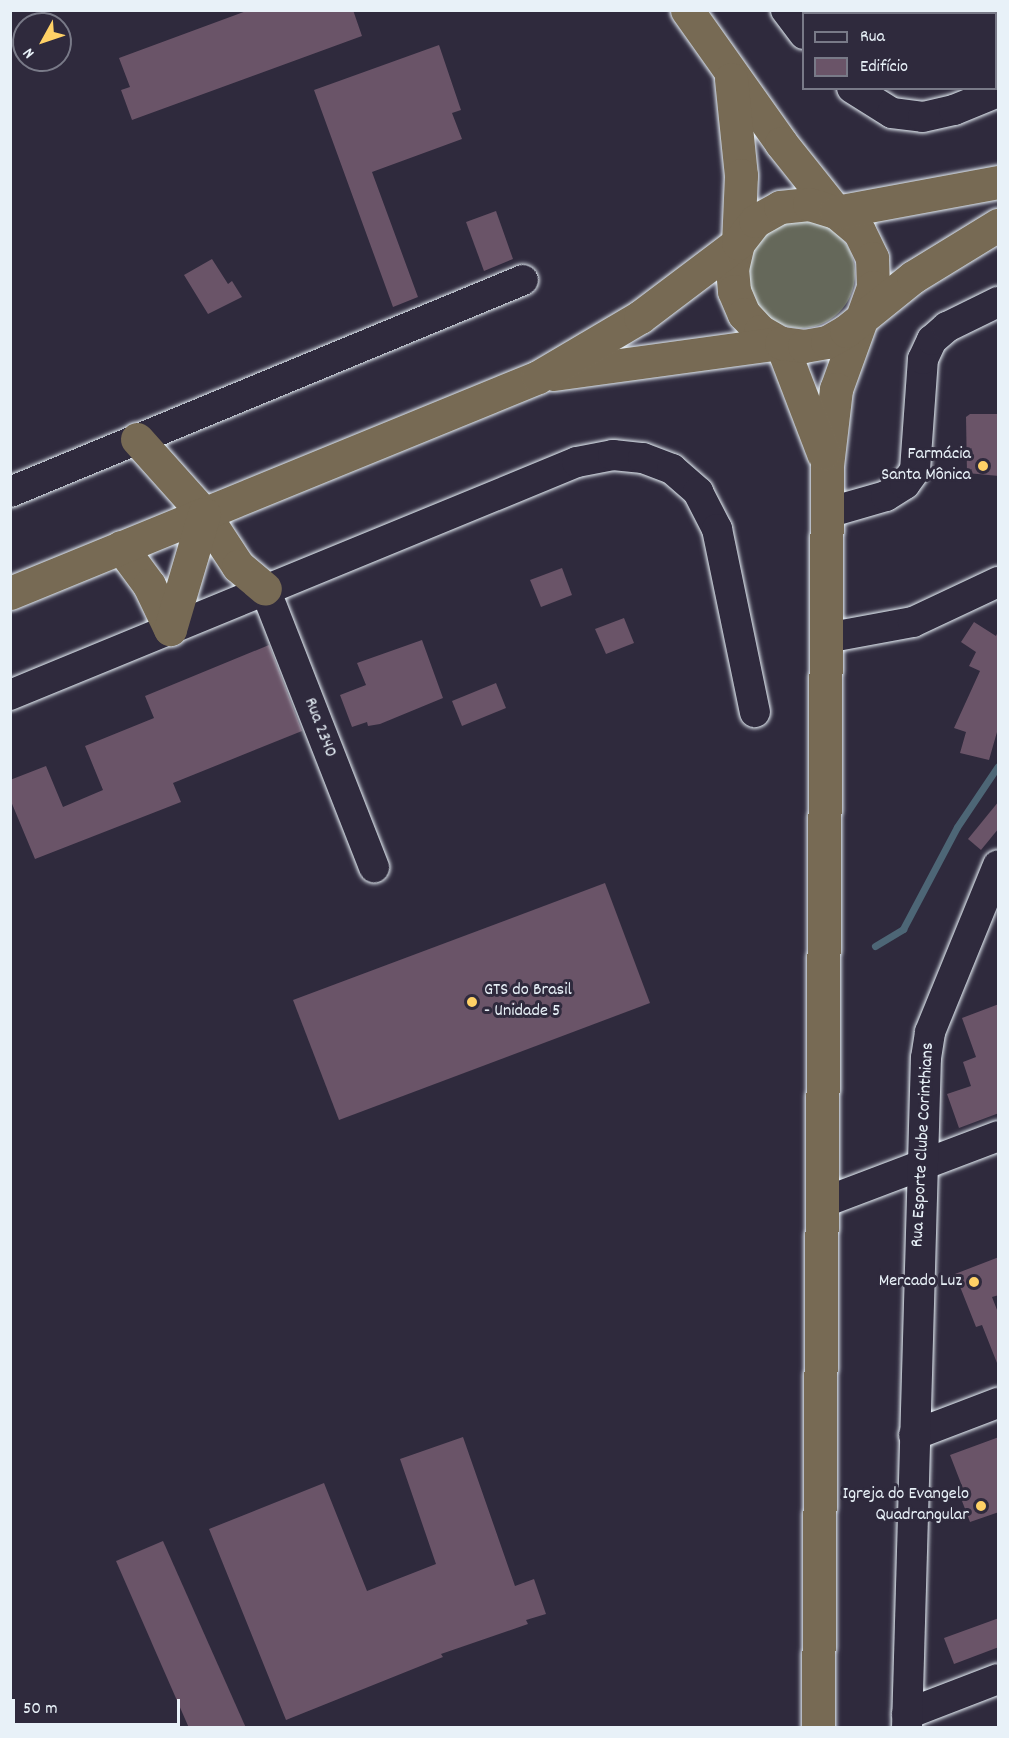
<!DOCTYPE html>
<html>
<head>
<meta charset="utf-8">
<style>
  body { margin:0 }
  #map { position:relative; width:1009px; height:1738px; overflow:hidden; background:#2f2a3d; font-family:Dekko,sans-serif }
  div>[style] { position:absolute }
  .green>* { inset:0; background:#65685a }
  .round { border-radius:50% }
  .stream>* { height:7px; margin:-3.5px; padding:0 3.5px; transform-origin:3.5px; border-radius:3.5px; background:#4d6676 }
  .building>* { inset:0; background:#6a5468 }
  .roads { filter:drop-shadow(0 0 2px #e8f1f8) drop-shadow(0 0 2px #e8f1f8) }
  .minor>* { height:30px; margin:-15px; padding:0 15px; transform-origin:15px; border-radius:15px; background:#2f2a3d }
  .highway>* { height:33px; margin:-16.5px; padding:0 16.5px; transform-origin:16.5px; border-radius:16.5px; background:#776a54 }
  .dots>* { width:16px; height:16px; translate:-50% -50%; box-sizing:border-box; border:3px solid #2f2a3d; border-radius:50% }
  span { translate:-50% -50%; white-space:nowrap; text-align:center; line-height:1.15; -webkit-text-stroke:6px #2f2a3d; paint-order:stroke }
  .poi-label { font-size:18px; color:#e8f1f8 }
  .right { translate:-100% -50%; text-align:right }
  .left { translate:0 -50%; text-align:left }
  .street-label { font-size:18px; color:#e8f1f8 }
  .frame { position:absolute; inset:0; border:12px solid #e8f1f8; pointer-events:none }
  .legend { position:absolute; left:802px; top:12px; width:195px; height:78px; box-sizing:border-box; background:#2f2a3d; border:2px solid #797a88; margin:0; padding:8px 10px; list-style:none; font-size:18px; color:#e8f1f8 }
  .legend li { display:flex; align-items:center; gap:12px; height:30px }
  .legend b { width:30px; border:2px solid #797a88 }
  .north { position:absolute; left:12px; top:12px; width:60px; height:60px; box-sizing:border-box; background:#2f2a3d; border:2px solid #797a88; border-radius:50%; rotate:230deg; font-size:16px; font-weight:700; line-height:24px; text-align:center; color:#e8f1f8 }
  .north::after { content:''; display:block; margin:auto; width:21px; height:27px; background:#ffd166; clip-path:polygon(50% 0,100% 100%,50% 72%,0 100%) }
  .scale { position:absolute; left:12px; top:1699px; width:168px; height:27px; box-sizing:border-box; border:3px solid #e8f1f8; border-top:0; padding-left:8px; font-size:18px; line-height:21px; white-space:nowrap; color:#e8f1f8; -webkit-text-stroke:4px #2f2a3d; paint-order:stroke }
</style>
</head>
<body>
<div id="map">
  <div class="green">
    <div class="round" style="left:747px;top:220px;width:108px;height:108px"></div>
  </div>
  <div class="stream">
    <div style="left:875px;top:946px;width:33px;rotate:-31deg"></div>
    <div style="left:903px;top:929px;width:115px;rotate:-62.1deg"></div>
    <div style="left:957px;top:827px;width:73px;rotate:-56.1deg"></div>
  </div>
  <div class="building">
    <div style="clip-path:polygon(249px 10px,353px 10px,362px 36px,132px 120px,121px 90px,130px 87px,119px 58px)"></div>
    <div style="clip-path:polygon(439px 45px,461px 110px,452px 113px,462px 139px,372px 172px,418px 297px,393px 307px,314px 90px)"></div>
    <div style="clip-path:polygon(496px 211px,513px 259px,484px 271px,466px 222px)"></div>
    <div style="clip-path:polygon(212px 259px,228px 284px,232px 281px,242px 297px,208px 314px,184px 275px)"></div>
    <div style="clip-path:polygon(970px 414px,999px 414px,999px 476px,967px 473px,966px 417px)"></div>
    <div style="clip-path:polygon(562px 568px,572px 595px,541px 607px,530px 580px)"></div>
    <div style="clip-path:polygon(624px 618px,634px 643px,606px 654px,595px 629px)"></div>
    <div style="clip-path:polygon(974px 622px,996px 636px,999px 629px,999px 725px,989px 760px,960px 753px,966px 732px,954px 728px,980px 671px,969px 666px,976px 652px,961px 642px)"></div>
    <div style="clip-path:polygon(422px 640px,443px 698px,380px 724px,368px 726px,367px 722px,352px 727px,340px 695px,366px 685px,357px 663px)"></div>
    <div style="clip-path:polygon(269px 645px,302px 731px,173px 783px,181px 802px,35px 859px,10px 799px,10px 780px,46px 766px,63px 807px,103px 790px,85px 746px,154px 718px,145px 696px)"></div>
    <div style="clip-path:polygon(496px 683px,506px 708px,462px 726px,452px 701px)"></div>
    <div style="clip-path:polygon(999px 801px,999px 828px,981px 850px,968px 839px)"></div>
    <div style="clip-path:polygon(605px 883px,650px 1003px,339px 1120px,293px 1000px)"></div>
    <div style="clip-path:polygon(999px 1004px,999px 1113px,959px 1128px,947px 1094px,971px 1086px,963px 1062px,976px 1057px,962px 1018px)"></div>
    <div style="clip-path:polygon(999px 1257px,999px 1295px,992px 1297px,999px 1315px,997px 1363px,982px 1325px,976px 1327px,955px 1274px)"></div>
    <div style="clip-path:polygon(463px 1437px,515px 1586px,534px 1579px,546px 1614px,526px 1620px,528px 1624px,441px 1654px,443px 1657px,286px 1720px,209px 1529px,324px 1483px,367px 1591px,436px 1564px,400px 1459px)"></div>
    <div style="clip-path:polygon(999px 1437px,999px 1512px,970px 1522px,962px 1501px,967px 1499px,950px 1455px)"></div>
    <div style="clip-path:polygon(163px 1541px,246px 1728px,189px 1728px,116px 1561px)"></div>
    <div style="clip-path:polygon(999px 1618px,999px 1647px,954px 1664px,944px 1638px)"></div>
  </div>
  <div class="roads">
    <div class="minor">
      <div style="left:786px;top:10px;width:30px;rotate:53deg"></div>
      <div style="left:852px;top:88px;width:47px;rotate:32deg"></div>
      <div style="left:892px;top:113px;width:31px;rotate:7deg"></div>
      <div style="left:923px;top:117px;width:32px;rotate:-13deg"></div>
      <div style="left:954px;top:110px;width:48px;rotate:-22.2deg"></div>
      <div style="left:10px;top:492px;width:555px;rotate:-22.45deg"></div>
      <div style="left:827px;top:513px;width:61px;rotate:-16.1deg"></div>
      <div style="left:886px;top:496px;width:22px;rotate:-32deg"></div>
      <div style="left:905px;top:484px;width:17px;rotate:-54deg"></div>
      <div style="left:915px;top:470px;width:111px;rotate:-85.9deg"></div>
      <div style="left:923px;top:359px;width:21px;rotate:-65deg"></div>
      <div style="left:932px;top:340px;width:20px;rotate:-41deg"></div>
      <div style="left:947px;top:327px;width:57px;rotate:-26.1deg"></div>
      <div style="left:265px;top:589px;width:299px;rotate:68.6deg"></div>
      <div style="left:826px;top:638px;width:88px;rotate:-10.4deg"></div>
      <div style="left:913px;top:622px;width:94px;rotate:-25.2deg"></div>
      <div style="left:10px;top:695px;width:613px;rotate:-22.34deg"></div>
      <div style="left:577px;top:462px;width:37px;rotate:-11deg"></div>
      <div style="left:613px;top:455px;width:30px;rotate:6deg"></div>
      <div style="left:643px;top:458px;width:31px;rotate:21deg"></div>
      <div style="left:672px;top:469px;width:35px;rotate:41deg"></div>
      <div style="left:698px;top:492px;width:42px;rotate:62.8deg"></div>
      <div style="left:717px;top:529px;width:187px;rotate:78.3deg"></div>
      <div style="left:822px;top:1203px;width:188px;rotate:-20.8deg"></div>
      <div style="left:914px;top:1435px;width:90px;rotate:-20.9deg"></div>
      <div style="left:907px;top:1714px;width:97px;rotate:-21deg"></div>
      <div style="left:907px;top:1728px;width:670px;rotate:-88.38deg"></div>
      <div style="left:926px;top:1058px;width:26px;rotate:-81deg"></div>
      <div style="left:930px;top:1032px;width:180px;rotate:-67.8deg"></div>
    </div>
    <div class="highway">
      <div style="left:687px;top:10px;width:163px;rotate:54.7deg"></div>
      <div style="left:781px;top:143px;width:88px;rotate:51.4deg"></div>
      <div style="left:836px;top:212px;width:30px;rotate:40deg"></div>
      <div style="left:859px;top:231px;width:30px;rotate:64deg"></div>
      <div style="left:872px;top:258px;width:29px;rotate:88deg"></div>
      <div style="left:873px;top:287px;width:109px;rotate:109.9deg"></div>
      <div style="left:836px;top:389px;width:78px;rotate:96.7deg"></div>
      <div style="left:827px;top:466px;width:1262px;rotate:90.41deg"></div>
      <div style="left:731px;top:79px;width:97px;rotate:84.1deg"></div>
      <div style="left:741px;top:175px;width:68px;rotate:92.5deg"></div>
      <div style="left:738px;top:243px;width:26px;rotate:103deg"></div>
      <div style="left:732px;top:268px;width:23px;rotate:85deg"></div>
      <div style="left:734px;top:291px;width:25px;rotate:67deg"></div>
      <div style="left:744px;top:314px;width:23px;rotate:47deg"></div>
      <div style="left:760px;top:331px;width:24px;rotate:30deg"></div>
      <div style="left:781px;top:343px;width:118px;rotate:69.1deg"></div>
      <div style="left:554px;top:374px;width:229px;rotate:-7.8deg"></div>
      <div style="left:781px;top:343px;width:23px;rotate:7deg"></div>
      <div style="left:804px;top:346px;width:23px;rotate:-10deg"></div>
      <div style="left:827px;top:342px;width:22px;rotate:-30deg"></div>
      <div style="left:846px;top:331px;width:86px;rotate:-38.9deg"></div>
      <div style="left:913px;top:277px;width:100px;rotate:-31.5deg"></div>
      <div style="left:137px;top:439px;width:101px;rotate:48.2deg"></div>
      <div style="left:204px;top:514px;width:62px;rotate:56.8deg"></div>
      <div style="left:238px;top:566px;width:35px;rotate:40deg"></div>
      <div style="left:121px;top:547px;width:47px;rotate:53.6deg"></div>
      <div style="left:149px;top:585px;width:49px;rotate:64.5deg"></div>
      <div style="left:10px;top:593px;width:570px;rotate:-22.25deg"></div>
      <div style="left:538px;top:377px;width:118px;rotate:-30.5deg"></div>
      <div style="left:640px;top:317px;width:123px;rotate:-37.1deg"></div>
      <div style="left:738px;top:243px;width:28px;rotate:-52deg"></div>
      <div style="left:755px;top:221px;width:29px;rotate:-29deg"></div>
      <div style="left:780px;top:207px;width:29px;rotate:-6deg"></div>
      <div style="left:809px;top:204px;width:28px;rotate:17deg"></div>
      <div style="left:836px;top:212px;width:165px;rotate:-10.5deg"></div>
      <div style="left:170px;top:629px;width:120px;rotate:-73.5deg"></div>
    </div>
  </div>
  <div class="dots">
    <div style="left:983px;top:466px;background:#ffd166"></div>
    <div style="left:472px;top:1002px;background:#ffd166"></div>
    <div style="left:974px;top:1282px;background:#ffd166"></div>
    <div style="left:981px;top:1506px;background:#ffd166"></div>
  </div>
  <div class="poi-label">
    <span class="right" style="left:971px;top:466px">Farmácia<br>Santa Mônica</span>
    <span class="left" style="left:484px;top:1002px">GTS do Brasil<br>- Unidade 5</span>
    <span class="right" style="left:962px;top:1282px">Mercado Luz</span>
    <span class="right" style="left:969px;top:1506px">Igreja do Evangelo<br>Quadrangular</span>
  </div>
  <div class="street-label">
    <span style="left:319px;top:728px;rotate:69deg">Rua 2340</span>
    <span style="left:924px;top:1145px;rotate:-87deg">Rua Esporte Clube Corinthians</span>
  </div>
  <div class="frame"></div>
  <ul class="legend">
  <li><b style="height:8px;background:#2f2a3d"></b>Rua</li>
  <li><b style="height:16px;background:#6a5468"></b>Edifício</li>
  </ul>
  <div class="north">N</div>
  <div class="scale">50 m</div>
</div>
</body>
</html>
